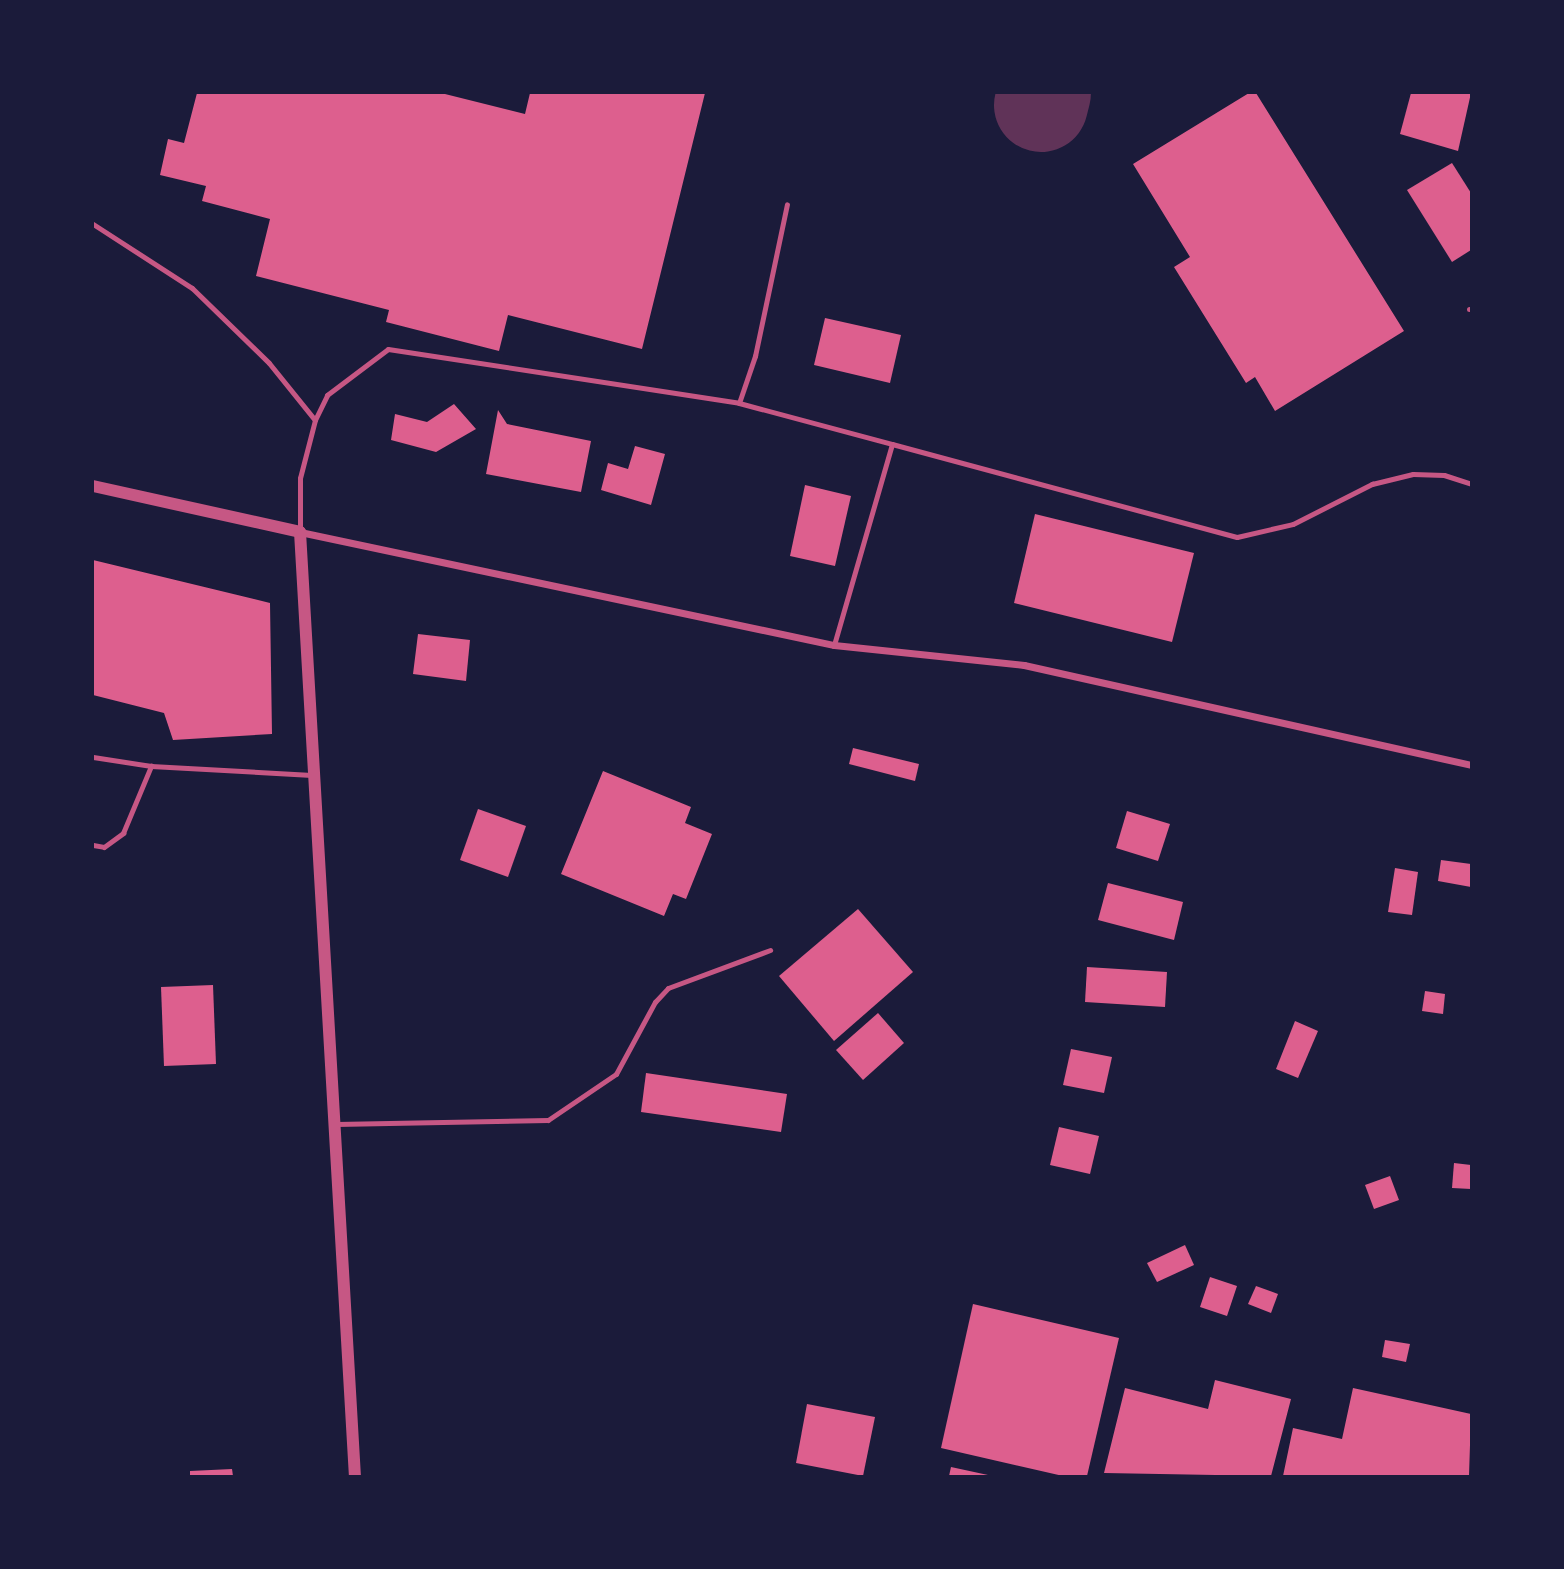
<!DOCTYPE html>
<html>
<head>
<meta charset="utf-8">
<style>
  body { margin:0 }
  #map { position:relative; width:1564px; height:1569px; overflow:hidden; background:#1b1b3a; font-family:"Zilla Slab",serif }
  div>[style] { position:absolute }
  .taxiway>* { height:94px; margin:-47px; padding:0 47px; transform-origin:47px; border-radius:47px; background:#603358 }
  .building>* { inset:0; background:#dd5f8e }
  .service>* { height:5px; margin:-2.5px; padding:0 2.5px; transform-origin:2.5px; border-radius:2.5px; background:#c65784 }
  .minor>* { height:7px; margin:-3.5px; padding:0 3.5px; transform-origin:3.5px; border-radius:3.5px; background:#c65784 }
  .tertiary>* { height:12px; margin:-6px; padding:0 6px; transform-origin:6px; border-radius:6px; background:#c65784 }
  span { translate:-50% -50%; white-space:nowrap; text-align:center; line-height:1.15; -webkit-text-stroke:6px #1b1b3a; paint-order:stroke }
  .frame { position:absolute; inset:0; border:94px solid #1b1b3a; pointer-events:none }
</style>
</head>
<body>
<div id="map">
  <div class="taxiway">
    <div style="left:1041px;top:105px;width:12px;rotate:-76deg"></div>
  </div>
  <div class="building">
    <div style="clip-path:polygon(197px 93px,441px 93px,525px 114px,530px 93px,705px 93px,642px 349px,508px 315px,499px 351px,386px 322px,389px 310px,256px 276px,270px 219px,202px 201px,206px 186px,160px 175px,168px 139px,184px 143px)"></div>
    <div style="clip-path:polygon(1249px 93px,1256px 93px,1404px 331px,1275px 411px,1255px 377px,1246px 383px,1174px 267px,1190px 257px,1133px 164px)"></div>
    <div style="clip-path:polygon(1411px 93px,1471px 93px,1458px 151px,1400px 134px)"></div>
    <div style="clip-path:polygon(1452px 163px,1471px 193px,1471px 250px,1452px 262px,1407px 190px)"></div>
    <div style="clip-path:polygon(825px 318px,901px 335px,890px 383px,814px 365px)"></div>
    <div style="clip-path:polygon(454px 404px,476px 429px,436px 452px,391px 440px,395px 414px,427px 422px)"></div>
    <div style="clip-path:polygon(498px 410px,507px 424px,591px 441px,581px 492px,486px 474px)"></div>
    <div style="clip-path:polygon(635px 446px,665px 454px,651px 505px,601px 490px,608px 463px,628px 469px)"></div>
    <div style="clip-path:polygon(805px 485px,851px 496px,835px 566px,790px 556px)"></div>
    <div style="clip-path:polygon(1035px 514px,1194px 553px,1172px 642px,1014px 603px)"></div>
    <div style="clip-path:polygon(93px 560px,270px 603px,272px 734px,173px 740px,164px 713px,93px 695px)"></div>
    <div style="clip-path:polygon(418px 634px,470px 640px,466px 681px,413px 674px)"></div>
    <div style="clip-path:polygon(853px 748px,919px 764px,915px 781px,849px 764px)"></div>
    <div style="clip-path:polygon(603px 771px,691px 807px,685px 823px,712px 834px,686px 899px,673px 894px,664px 916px,561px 874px)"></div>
    <div style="clip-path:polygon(478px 809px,526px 826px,508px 877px,460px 860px)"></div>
    <div style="clip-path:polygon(1127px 811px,1170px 824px,1158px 861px,1116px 848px)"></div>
    <div style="clip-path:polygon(1441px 860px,1471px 864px,1471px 887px,1438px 881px)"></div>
    <div style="clip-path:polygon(1395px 868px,1418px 872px,1412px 915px,1388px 912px)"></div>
    <div style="clip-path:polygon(1108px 883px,1183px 902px,1174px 940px,1098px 920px)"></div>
    <div style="clip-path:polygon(858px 909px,913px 972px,834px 1041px,779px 976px)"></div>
    <div style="clip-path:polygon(1087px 967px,1167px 972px,1165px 1007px,1085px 1002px)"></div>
    <div style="clip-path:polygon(213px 985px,216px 1064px,164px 1066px,161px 987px)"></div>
    <div style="clip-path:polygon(1425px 991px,1445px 994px,1443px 1014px,1422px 1011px)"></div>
    <div style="clip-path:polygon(878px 1013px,904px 1043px,863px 1080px,836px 1050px)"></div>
    <div style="clip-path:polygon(1295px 1021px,1318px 1031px,1298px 1078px,1276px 1069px)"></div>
    <div style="clip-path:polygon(1071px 1049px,1112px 1057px,1104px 1093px,1063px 1085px)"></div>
    <div style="clip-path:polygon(646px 1073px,787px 1094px,781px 1132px,641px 1112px)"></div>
    <div style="clip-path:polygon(1059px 1127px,1099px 1136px,1090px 1174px,1050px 1165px)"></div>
    <div style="clip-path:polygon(1454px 1163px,1471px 1165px,1471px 1189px,1452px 1188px)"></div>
    <div style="clip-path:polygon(1390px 1176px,1399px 1200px,1374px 1209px,1365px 1185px)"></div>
    <div style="clip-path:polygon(1185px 1245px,1194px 1265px,1157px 1282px,1147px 1263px)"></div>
    <div style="clip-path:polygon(1210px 1277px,1237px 1286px,1227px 1316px,1200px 1307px)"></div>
    <div style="clip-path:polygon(1256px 1286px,1278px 1294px,1271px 1313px,1248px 1304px)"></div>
    <div style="clip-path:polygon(973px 1304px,1119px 1338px,1087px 1476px,1063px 1476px,941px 1448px)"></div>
    <div style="clip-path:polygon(1385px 1340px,1410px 1344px,1406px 1362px,1382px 1357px)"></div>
    <div style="clip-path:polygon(1215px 1380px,1291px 1399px,1271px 1476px,1104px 1473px,1125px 1388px,1208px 1409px)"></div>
    <div style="clip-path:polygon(1353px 1388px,1471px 1414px,1469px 1476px,1283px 1476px,1293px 1428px,1342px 1439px)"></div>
    <div style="clip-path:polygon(807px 1404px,875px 1417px,863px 1476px,796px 1463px)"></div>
    <div style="clip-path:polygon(951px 1467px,988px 1475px,988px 1476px,949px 1476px)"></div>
    <div style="clip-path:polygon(232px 1469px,233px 1476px,190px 1476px,190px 1471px)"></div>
  </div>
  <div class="service">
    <div style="left:93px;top:224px;width:118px;rotate:32.9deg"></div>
    <div style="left:192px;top:288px;width:107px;rotate:44.2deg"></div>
    <div style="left:269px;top:363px;width:73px;rotate:51.1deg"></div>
    <div style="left:1469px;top:309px;width:2px"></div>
    <div style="left:739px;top:403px;width:50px;rotate:-71.2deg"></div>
    <div style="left:755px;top:356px;width:155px;rotate:-78.1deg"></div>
    <div style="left:892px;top:444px;width:357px;rotate:15.1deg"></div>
    <div style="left:1237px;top:537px;width:57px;rotate:-13.1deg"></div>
    <div style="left:1293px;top:524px;width:89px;rotate:-26.9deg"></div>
    <div style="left:1372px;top:484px;width:42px;rotate:-13.7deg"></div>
    <div style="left:1413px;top:474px;width:31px;rotate:2deg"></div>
    <div style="left:1444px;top:475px;width:28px;rotate:18deg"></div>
    <div style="left:300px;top:532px;width:54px;rotate:-90deg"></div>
    <div style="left:300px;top:478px;width:60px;rotate:-75.5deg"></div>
    <div style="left:315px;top:420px;width:28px;rotate:-64deg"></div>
    <div style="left:327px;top:395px;width:76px;rotate:-37deg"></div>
    <div style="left:388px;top:349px;width:355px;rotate:8.7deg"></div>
    <div style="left:739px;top:403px;width:158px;rotate:15deg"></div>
    <div style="left:892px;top:444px;width:209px;rotate:106.1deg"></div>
    <div style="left:93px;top:757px;width:59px;rotate:8.8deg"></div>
    <div style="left:151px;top:766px;width:161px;rotate:3.2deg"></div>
    <div style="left:93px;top:845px;width:11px;rotate:10deg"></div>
    <div style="left:104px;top:847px;width:24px;rotate:-36deg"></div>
    <div style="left:123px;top:833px;width:73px;rotate:-67.3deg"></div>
    <div style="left:336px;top:1124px;width:212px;rotate:-1.1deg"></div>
    <div style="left:548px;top:1120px;width:82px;rotate:-34.1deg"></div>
    <div style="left:616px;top:1074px;width:82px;rotate:-61.6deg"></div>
    <div style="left:655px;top:1002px;width:19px;rotate:-47deg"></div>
    <div style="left:668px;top:988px;width:109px;rotate:-20.4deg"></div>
  </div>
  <div class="minor">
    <div style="left:300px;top:532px;width:546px;rotate:11.95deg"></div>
    <div style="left:834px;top:645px;width:191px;rotate:6deg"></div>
    <div style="left:1024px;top:665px;width:458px;rotate:12.6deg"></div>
  </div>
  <div class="tertiary">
    <div style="left:93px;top:486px;width:212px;rotate:12.5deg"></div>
    <div style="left:300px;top:532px;width:946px;rotate:86.67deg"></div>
  </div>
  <div class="frame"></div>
</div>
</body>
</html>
